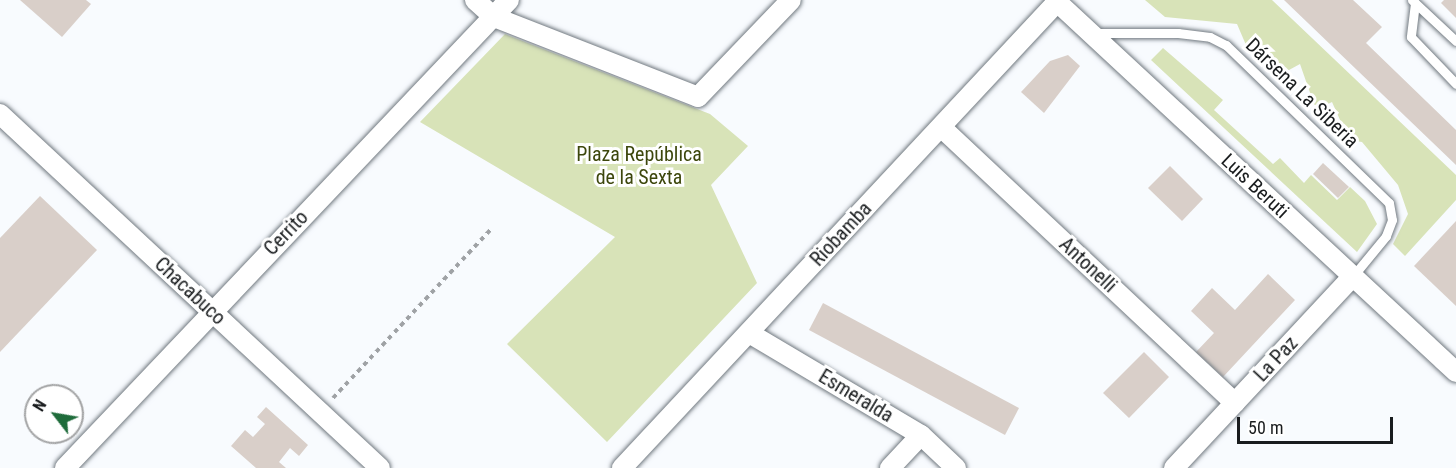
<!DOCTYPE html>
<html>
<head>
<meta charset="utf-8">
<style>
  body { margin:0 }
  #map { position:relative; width:1456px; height:468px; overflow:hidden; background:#f8fbfe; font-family:"Roboto Condensed",sans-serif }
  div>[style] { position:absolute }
  .green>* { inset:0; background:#d8e3b8 }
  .building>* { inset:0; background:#d9cfc9 }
  .path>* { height:4px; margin-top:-2px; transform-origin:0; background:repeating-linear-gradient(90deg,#9fa2a5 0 4.5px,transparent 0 9px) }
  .roads { filter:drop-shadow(0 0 2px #717980) drop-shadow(0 0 2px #717980) }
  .lane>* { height:9px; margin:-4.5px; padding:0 4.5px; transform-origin:4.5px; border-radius:4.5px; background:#fff }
  .street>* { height:20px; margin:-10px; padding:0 10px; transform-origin:10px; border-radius:10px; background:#fff }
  span { translate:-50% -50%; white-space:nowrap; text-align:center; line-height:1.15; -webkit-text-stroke:6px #fff; paint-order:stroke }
  .street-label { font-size:20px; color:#191c1e }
  .park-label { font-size:20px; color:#3d470c }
  .north { position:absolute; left:24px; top:384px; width:60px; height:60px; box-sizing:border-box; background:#fff; border:2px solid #a3a4a5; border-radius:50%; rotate:301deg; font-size:16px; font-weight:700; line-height:24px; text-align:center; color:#191c1e }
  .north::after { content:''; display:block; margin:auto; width:21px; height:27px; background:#1f6c3b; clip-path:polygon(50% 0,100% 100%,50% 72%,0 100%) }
  .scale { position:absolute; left:1237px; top:417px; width:156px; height:27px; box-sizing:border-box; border:3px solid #191c1e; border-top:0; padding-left:8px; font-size:18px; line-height:21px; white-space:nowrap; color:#191c1e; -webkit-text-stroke:4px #fff; paint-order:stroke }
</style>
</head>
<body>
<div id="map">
  <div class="green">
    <div style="clip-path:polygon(1145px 0,1272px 0,1456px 175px,1456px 200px,1405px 256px,1393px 244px,1408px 214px,1398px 185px,1362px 142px,1349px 140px,1332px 102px,1316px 110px,1300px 64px,1278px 76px,1272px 53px,1261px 57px,1256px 41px,1246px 45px,1237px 24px,1165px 17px)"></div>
    <div style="clip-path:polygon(505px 34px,710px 114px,748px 146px,711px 185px,757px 283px,607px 442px,507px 344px,615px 237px,420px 122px)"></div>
    <div style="clip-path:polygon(1163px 48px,1223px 100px,1214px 110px,1273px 164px,1280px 158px,1304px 183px,1311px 175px,1337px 200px,1350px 187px,1365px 201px,1377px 224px,1357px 252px,1151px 60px)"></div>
  </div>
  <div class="building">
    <div style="clip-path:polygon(20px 0,86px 0,91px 4px,62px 37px)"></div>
    <div style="clip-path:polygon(1284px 0,1353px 0,1382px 27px,1366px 43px,1456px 130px,1456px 165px)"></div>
    <div style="clip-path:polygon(1444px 0,1456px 0,1456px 18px,1441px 3px)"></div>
    <div style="clip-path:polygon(1068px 55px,1080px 66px,1044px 113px,1021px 92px,1050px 61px)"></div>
    <div style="clip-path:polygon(1323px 163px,1349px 187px,1338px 198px,1313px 174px)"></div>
    <div style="clip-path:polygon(1170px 166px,1203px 199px,1182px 221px,1148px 188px)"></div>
    <div style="clip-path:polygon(40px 196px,97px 250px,0 352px,0 238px)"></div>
    <div style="clip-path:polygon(1456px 221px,1456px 306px,1414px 266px)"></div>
    <div style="clip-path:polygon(1268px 274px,1295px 300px,1223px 377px,1196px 352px,1214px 333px,1191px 311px,1212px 288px,1235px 310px)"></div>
    <div style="clip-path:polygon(823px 303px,1019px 408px,1005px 435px,809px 330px)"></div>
    <div style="clip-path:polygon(1144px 352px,1169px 377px,1129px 418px,1103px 393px)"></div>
    <div style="clip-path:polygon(266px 407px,308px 445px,299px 456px,290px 448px,279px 462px,286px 468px,256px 468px,231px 446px,245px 430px,253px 437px,265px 424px,257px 417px)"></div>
  </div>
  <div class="path">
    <div style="left:333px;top:398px;width:231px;rotate:-46.9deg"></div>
  </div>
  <div class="roads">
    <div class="lane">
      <div style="left:1412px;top:0;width:60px;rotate:43deg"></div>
      <div style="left:1415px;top:3px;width:34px;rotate:97deg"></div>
      <div style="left:1411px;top:37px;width:65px;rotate:46.2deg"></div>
      <div style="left:1094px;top:33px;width:84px"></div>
      <div style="left:1178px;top:33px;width:32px;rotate:7deg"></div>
      <div style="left:1210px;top:37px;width:18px;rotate:27deg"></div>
      <div style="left:1226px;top:45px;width:227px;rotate:44.1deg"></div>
      <div style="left:1389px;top:203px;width:17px;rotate:80deg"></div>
      <div style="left:1392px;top:220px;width:17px;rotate:111deg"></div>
      <div style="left:1386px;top:236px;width:52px;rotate:129.5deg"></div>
    </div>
    <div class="street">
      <div style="left:475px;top:0;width:25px;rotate:42deg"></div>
      <div style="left:494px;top:17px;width:219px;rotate:21.4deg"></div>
      <div style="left:698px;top:97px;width:134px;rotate:-46.2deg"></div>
      <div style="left:1055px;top:0;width:547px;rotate:42.85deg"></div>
      <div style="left:0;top:114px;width:519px;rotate:42.97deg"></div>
      <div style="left:941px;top:127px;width:403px;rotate:43.2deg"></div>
      <div style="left:749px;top:333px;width:200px;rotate:30.7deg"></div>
      <div style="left:921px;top:435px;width:48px;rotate:43.3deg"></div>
      <div style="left:65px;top:468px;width:645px;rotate:-46.51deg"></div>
      <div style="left:622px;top:468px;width:637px;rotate:-46.97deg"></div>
      <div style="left:890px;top:468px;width:45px;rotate:-46.8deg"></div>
      <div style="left:1174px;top:468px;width:262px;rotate:-47deg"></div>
    </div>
  </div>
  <div class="street-label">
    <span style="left:1302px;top:93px;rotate:44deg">Dársena La Siberia</span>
    <span style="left:1255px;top:186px;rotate:43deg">Luis Beruti</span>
    <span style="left:286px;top:233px;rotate:-46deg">Cerrito</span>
    <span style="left:841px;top:234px;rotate:-47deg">Riobamba</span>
    <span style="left:1088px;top:265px;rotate:43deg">Antonelli</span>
    <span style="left:190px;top:291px;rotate:43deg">Chacabuco</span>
    <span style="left:1276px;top:359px;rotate:-47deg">La Paz</span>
    <span style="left:856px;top:396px;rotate:31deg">Esmeralda</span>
  </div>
  <div class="park-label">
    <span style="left:639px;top:166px">Plaza República<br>de la Sexta</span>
  </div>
  <div class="north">N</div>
  <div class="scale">50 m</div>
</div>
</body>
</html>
